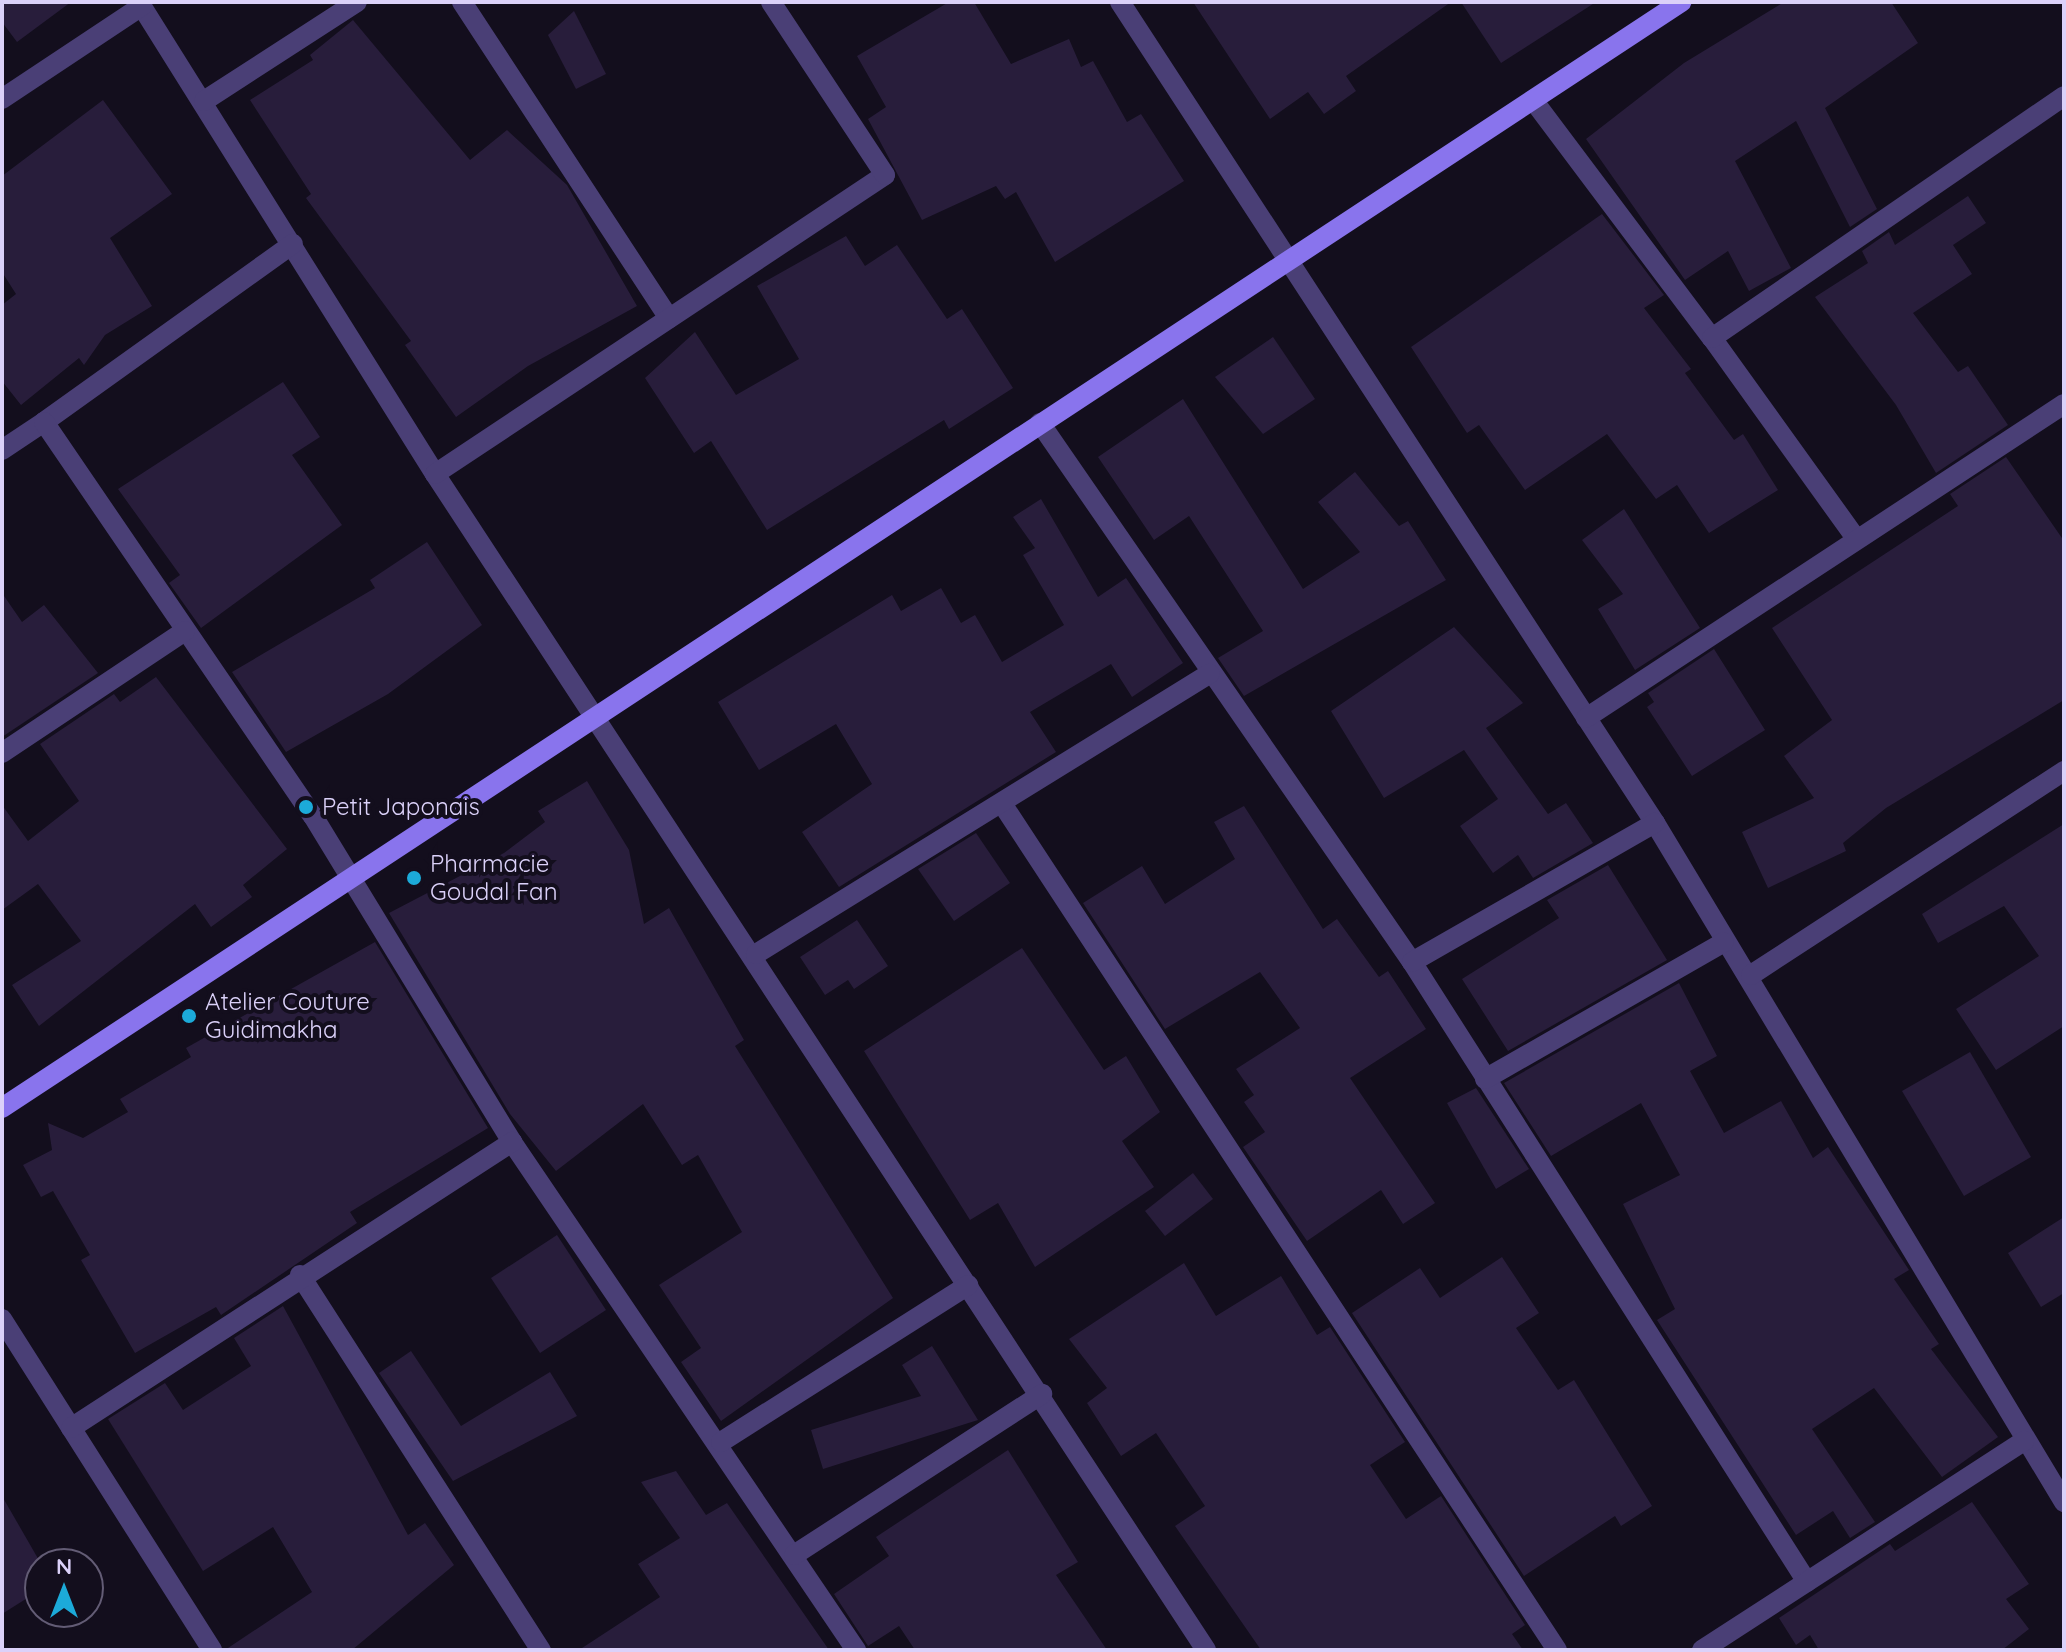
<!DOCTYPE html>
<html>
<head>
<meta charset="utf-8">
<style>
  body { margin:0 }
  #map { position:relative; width:2066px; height:1652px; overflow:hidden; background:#130e1d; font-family:Quicksand,sans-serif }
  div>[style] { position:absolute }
  .building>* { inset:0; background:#281d3b }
  .street>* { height:20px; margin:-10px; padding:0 10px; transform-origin:10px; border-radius:10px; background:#4a3f76 }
  .secondary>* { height:20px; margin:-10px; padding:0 10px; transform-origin:10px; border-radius:10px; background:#8974ed }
  .dots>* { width:22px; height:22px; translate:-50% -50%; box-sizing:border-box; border:4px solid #130e1d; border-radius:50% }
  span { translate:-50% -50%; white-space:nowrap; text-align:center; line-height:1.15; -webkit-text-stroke:8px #130e1d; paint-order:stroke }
  .poi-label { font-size:24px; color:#dbd1f9 }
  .left { translate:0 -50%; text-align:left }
  .frame { position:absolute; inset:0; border:4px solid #dbd1f9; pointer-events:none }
  .north { position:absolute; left:24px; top:1548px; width:80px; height:80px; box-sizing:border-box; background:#130e1d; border:2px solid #635c75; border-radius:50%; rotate:0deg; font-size:22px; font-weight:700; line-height:32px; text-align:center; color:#dbd1f9 }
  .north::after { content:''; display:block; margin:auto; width:28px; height:36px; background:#1caad9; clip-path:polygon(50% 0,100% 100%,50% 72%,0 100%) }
</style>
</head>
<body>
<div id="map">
  <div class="building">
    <div style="clip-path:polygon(2px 2px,71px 2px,17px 42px,2px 22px)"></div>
    <div style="clip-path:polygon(949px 2px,974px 2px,1011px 64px,1069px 39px,1081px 67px,1093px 61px,1127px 122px,1141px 114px,1184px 181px,1055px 262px,1016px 192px,1005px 199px,996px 186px,922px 220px,868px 119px,886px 107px,857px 56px)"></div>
    <div style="clip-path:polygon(1193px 2px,1451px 2px,1346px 76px,1356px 91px,1324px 114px,1308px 92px,1270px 119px)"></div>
    <div style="clip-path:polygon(1461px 2px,1596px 2px,1501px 63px)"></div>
    <div style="clip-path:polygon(1784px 2px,1891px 2px,1918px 43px,1825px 108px,1877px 209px,1850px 227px,1796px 121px,1735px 161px,1791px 268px,1749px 291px,1728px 251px,1685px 280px,1586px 139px,1684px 63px)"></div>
    <div style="clip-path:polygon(574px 11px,606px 74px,576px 89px,548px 35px)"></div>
    <div style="clip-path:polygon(353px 20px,470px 160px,507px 130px,567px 185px,637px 306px,528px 366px,456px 417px,405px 345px,411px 341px,306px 198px,311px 194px,250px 100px,313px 60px,310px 55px)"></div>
    <div style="clip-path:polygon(103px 100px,172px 194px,110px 238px,152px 306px,105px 335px,84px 365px,79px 358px,21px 405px,2px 381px,2px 305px,16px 294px,2px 272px,2px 176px)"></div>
    <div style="clip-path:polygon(1968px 196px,1986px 223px,1953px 245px,1972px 274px,1913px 313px,1958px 372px,1968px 366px,2008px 425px,1936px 473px,1896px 405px,1815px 297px,1868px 263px,1862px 251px,1889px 232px,1895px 245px)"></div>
    <div style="clip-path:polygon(1602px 214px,1664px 295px,1644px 308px,1691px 369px,1685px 373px,1734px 440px,1743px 434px,1778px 490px,1709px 533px,1677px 485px,1656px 499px,1607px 434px,1525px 490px,1479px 425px,1467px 433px,1411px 347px)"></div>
    <div style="clip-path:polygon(846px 236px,865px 266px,897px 245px,947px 319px,962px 309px,1013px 388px,949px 429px,944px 420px,767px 530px,711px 441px,694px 453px,645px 378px,695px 332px,736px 395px,799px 359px,757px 286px)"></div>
    <div style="clip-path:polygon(1273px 337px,1315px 399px,1263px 434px,1215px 377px)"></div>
    <div style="clip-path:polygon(283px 382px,320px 437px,292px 455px,342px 525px,201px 628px,169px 583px,180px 575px,118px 489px)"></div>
    <div style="clip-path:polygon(1183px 399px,1303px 589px,1360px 552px,1318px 502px,1355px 472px,1399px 526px,1408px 521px,1446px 580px,1244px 696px,1218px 658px,1263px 631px,1189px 516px,1154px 540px,1098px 457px)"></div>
    <div style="clip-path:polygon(2006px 457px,2064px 541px,2064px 700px,1886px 808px,1843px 843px,1846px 851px,1768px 888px,1742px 832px,1814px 798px,1784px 756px,1832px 720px,1772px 628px,1958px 506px,1950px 494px)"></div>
    <div style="clip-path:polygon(1041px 499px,1098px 597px,1126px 578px,1183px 663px,1132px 697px,1111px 664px,1030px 712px,1056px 752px,839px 887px,802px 832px,872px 784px,836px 724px,759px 770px,718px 702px,892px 595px,901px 611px,941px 588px,961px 623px,975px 615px,1002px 662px,1064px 625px,1023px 555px,1035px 548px,1013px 517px)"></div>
    <div style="clip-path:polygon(1624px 509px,1700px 628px,1635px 670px,1598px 609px,1623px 594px,1582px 540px)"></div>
    <div style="clip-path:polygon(427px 542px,482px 625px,388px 694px,286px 752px,232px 672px,375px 588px,370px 580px)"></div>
    <div style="clip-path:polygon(2px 593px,22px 622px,44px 605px,98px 673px,2px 737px)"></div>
    <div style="clip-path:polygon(1454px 627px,1523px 703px,1486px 728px,1548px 814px,1566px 803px,1593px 843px,1533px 878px,1518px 855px,1493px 873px,1460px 826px,1498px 799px,1464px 750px,1384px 798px,1331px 711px)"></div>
    <div style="clip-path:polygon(1714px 649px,1765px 730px,1692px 776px,1647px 707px,1654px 702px,1648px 693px)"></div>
    <div style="clip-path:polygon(156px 677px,287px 849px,243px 885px,252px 897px,211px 927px,195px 904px,39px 1026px,12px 985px,81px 941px,38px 884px,2px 910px,2px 805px,28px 841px,79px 801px,40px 744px,114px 694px,120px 702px)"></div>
    <div style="clip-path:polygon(587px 781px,629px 850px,644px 924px,669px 908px,744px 1040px,735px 1046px,893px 1298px,721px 1421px,681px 1362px,701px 1348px,659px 1285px,742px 1232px,698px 1155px,682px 1165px,643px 1104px,556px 1171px,510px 1114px,389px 913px,504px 853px,545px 822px,538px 811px)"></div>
    <div style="clip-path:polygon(1244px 806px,1323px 929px,1337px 919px,1379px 977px,1388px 971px,1426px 1029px,1350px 1078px,1435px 1203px,1403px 1224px,1381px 1190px,1307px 1241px,1243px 1147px,1265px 1132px,1244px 1102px,1254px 1095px,1236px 1069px,1300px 1028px,1260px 972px,1165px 1029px,1083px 903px,1142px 866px,1165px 904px,1235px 859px,1214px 822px)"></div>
    <div style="clip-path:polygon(2064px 824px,2064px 1026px,1996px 1070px,1956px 1009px,2039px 956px,2004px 906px,1938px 943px,1922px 914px)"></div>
    <div style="clip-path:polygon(976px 833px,1010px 883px,954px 921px,918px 869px)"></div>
    <div style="clip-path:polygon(1608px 865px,1667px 960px,1508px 1051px,1462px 979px,1559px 918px,1547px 900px)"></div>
    <div style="clip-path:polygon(857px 920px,888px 966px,854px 989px,848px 980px,825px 995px,800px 957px)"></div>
    <div style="clip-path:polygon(375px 942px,488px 1128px,350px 1212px,357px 1223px,221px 1315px,216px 1307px,135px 1353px,81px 1260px,90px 1255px,53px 1191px,41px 1197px,23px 1165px,52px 1150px,48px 1123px,83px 1138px,128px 1112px,120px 1099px,191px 1057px,186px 1048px)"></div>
    <div style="clip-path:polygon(1022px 948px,1104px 1070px,1126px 1056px,1160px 1112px,1122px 1141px,1154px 1187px,1035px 1267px,998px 1203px,970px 1220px,864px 1051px)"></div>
    <div style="clip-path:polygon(1679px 983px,1717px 1056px,1690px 1071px,1724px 1133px,1781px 1101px,1813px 1158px,1828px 1147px,1909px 1270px,1894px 1279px,1939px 1344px,1931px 1349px,1998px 1437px,1942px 1477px,1874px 1388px,1812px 1429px,1875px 1522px,1850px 1538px,1833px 1511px,1796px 1535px,1657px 1320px,1675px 1309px,1623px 1204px,1680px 1175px,1641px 1103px,1551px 1156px,1504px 1083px)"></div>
    <div style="clip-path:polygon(1970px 1052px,2031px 1157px,1964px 1196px,1902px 1091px)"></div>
    <div style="clip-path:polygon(1476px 1088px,1529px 1169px,1496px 1189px,1447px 1103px)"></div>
    <div style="clip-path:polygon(1193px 1173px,1213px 1199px,1165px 1236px,1145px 1211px)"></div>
    <div style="clip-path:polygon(2064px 1217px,2064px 1293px,2041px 1307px,2008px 1253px)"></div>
    <div style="clip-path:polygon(557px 1235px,606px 1310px,540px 1353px,491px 1278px)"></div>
    <div style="clip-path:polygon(1502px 1257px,1539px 1313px,1516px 1328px,1558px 1390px,1574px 1380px,1652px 1506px,1621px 1526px,1615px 1516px,1524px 1576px,1352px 1313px,1420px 1268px,1440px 1298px)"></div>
    <div style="clip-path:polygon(1184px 1263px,1216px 1316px,1281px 1276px,1317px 1335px,1330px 1327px,1405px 1442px,1370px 1465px,1406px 1519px,1441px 1496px,1525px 1625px,1512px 1634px,1523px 1650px,1261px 1650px,1175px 1526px,1205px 1506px,1156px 1433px,1121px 1456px,1087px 1403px,1107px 1388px,1069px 1339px)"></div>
    <div style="clip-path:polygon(283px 1306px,408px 1535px,425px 1523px,454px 1565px,352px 1650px,225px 1650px,312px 1592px,273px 1527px,203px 1571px,108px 1419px,165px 1383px,183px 1410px,251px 1366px,234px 1338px)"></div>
    <div style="clip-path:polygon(932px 1346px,978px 1420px,823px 1469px,811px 1430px,921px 1396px,902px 1365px)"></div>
    <div style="clip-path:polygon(411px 1351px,461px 1426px,550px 1372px,577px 1416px,453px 1481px,379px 1373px)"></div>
    <div style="clip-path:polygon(1008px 1450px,1078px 1562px,1056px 1575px,1107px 1650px,915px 1650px,899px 1626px,868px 1646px,834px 1594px,889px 1556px,876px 1537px)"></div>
    <div style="clip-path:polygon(676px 1471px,706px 1515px,727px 1503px,829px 1650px,579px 1650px,660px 1597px,638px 1564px,680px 1538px,641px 1482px)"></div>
    <div style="clip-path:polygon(2px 1496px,40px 1562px,40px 1590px,2px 1614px)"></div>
    <div style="clip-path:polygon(1972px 1502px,2029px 1584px,2006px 1599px,2029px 1629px,2002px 1650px,1819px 1650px,1810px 1635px,1796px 1645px,1779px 1618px,1890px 1544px,1895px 1551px)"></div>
  </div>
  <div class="street">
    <div style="left:139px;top:2px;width:557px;rotate:57.91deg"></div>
    <div style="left:435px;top:474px;width:1406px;rotate:56.75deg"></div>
    <div style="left:462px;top:2px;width:378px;rotate:56.8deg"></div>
    <div style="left:1120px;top:2px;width:980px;rotate:56.91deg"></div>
    <div style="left:1655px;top:823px;width:793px;rotate:58.94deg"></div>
    <div style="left:2px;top:99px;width:168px;rotate:-33.6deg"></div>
    <div style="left:1533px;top:100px;width:298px;rotate:53.1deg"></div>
    <div style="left:204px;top:101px;width:182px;rotate:-32.9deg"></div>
    <div style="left:44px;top:422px;width:306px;rotate:-35.6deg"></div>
    <div style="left:1040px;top:423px;width:655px;rotate:55.39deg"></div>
    <div style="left:1412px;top:962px;width:735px;rotate:57.5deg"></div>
    <div style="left:2px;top:450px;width:50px;rotate:-33.7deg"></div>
    <div style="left:44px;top:422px;width:477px;rotate:55.7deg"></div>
    <div style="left:313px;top:816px;width:382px;rotate:58.6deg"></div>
    <div style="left:512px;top:1142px;width:614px;rotate:55.9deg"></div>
    <div style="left:435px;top:474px;width:540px;rotate:-33.6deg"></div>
    <div style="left:885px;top:175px;width:207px;rotate:-123.4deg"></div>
    <div style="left:1855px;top:537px;width:245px;rotate:-125.7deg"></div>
    <div style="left:1712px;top:338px;width:427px;rotate:-34.5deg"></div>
    <div style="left:1586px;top:718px;width:572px;rotate:-33.3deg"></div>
    <div style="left:2px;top:753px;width:220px;rotate:-33.7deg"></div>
    <div style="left:1003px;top:805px;width:1010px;rotate:56.75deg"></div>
    <div style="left:756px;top:954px;width:533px;rotate:-31.72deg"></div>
    <div style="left:1412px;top:962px;width:280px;rotate:-29.8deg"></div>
    <div style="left:1751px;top:975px;width:374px;rotate:-33.1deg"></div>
    <div style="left:1485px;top:1079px;width:275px;rotate:-29.8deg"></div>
    <div style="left:300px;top:1275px;width:446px;rotate:57.3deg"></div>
    <div style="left:2px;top:1319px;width:392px;rotate:57.6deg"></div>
    <div style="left:71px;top:1428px;width:526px;rotate:-32.96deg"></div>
    <div style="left:721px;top:1442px;width:293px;rotate:-32.4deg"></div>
    <div style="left:794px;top:1555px;width:296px;rotate:-33deg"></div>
    <div style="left:1702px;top:1650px;width:384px;rotate:-33deg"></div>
  </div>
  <div class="secondary">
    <div style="left:2px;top:1108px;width:2011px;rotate:-33.37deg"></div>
  </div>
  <div class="dots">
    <div style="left:306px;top:807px;background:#1caad9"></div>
    <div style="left:414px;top:878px;background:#1caad9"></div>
    <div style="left:189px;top:1016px;background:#1caad9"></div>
  </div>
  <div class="poi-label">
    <span class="left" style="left:322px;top:807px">Petit Japonais</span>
    <span class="left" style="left:430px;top:878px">Pharmacie<br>Goudal Fan</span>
    <span class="left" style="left:205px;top:1016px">Atelier Couture<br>Guidimakha</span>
  </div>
  <div class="frame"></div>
  <div class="north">N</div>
</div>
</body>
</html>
